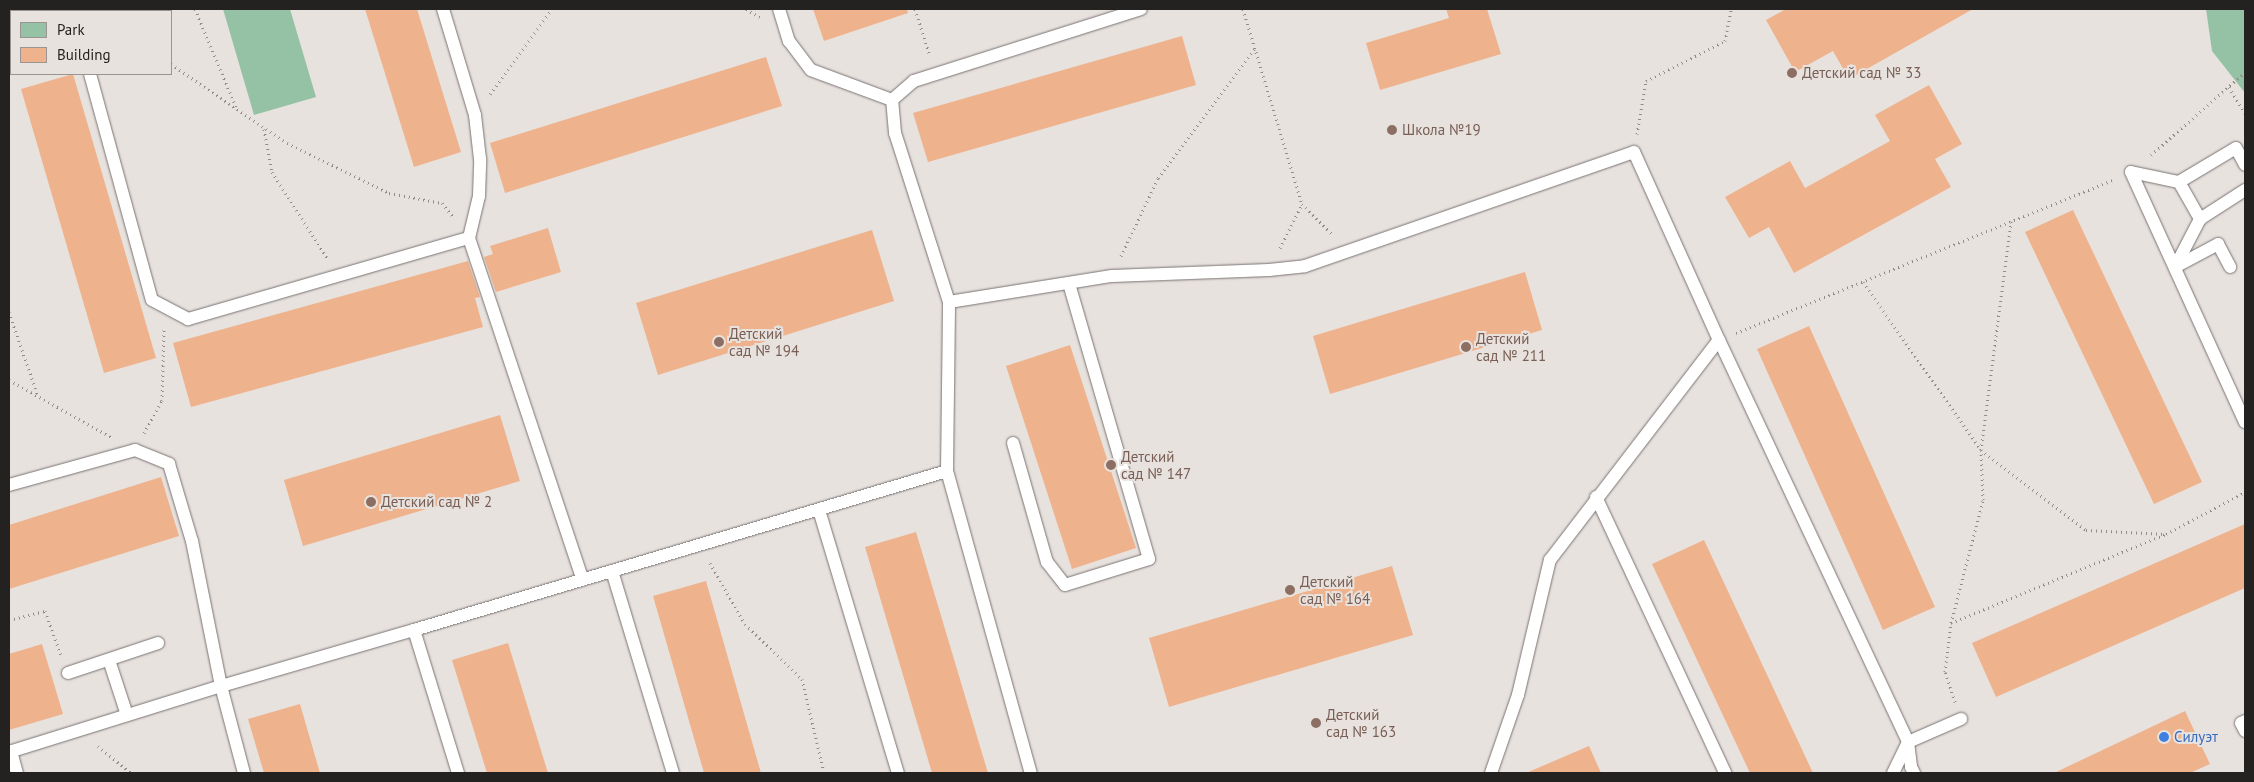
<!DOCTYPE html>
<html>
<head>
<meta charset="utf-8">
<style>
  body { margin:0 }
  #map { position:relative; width:2254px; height:782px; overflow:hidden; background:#e8e2df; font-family:"PT Sans",sans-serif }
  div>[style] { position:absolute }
  .green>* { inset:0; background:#95c2a4 }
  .building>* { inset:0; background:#eeb28c }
  .path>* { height:3px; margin-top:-1.5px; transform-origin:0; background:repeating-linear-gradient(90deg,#918c8a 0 1px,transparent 0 5px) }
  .roads { filter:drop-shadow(0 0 1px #787371) drop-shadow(0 0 1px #787371) }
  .service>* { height:12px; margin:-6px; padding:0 6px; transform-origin:6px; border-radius:6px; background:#fff }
  .dots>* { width:14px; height:14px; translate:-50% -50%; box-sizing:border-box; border:2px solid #e8e2df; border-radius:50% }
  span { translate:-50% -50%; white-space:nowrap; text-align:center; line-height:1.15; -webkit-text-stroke:4px #e8e2df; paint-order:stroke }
  .education-label { font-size:15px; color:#785e54 }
  .left { translate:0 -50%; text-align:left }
  .shop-label { font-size:15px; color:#366cbe }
  .frame { position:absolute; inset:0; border:10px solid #242221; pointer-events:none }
  .legend { position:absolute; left:10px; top:10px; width:162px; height:65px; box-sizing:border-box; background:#e8e2df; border:1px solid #9a9593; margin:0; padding:6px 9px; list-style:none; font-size:15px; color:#242221 }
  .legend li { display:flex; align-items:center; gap:10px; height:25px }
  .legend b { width:25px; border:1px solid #9a9593 }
</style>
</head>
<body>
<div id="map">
  <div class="green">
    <div style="clip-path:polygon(223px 9px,290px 9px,316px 97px,254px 115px)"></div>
    <div style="clip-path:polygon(2206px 9px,2245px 9px,2245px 93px,2212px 51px)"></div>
  </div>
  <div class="building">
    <div style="clip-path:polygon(365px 9px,417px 9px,461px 152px,414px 167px)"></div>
    <div style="clip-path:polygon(813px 9px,907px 9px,908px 13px,824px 41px)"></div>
    <div style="clip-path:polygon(1446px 9px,1487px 9px,1501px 54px,1380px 90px,1366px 43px,1449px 18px)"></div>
    <div style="clip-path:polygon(1786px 9px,1973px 9px,1849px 79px,1833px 51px,1795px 72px,1766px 20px)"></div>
    <div style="clip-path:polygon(1182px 36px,1196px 85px,928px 162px,913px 113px)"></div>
    <div style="clip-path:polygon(766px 57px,782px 106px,505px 193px,490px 143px)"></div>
    <div style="clip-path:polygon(73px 74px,156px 358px,104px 373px,21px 89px)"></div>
    <div style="clip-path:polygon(1929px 85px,1962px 144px,1935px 159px,1951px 187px,1794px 273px,1769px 227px,1749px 238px,1725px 197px,1790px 161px,1805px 188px,1890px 141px,1875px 115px)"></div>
    <div style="clip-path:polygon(2073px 210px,2202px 482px,2154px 504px,2025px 232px)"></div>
    <div style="clip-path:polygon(548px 228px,561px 272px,496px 292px,484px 257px,493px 254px,490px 246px)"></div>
    <div style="clip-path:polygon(872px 230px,894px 301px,658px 375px,636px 303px)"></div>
    <div style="clip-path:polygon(468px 261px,480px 297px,475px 298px,483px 327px,191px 407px,173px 343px)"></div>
    <div style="clip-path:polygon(1525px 272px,1542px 330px,1330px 394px,1313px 336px)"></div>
    <div style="clip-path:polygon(1809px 326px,1935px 607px,1883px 630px,1757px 349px)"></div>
    <div style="clip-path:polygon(1070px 345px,1136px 548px,1072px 569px,1006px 366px)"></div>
    <div style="clip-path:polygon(500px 415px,520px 481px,303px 546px,284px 480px)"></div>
    <div style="clip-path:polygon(161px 477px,179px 536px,9px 589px,9px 525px)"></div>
    <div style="clip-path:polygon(2245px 524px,2245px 588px,1996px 697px,1972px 643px)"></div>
    <div style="clip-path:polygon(916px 532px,988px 773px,932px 773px,865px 547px)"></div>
    <div style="clip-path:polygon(1704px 540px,1813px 773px,1750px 773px,1652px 564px)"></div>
    <div style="clip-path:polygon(1392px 566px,1413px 635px,1169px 707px,1149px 638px)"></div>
    <div style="clip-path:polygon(706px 581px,761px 773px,704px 773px,653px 596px)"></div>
    <div style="clip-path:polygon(508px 643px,548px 773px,487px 773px,452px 660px)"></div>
    <div style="clip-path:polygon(42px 644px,63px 714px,9px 730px,9px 654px)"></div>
    <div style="clip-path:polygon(300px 704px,320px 773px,264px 773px,248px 719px)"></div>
    <div style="clip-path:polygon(2185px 711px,2210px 764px,2190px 773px,2054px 773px)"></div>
    <div style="clip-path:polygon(1589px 746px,1601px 773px,1526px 773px)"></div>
  </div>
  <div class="path">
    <div style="left:195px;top:9px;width:106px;rotate:67.3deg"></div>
    <div style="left:746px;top:9px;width:16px;rotate:30deg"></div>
    <div style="left:915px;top:9px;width:49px;rotate:72.3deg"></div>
    <div style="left:1243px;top:9px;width:204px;rotate:73.2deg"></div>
    <div style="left:1302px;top:204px;width:45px;rotate:45deg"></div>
    <div style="left:171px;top:64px;width:140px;rotate:34.3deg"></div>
    <div style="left:287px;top:143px;width:114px;rotate:26.1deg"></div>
    <div style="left:389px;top:193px;width:54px;rotate:10.7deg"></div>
    <div style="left:442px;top:203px;width:19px;rotate:51deg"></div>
    <div style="left:2229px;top:87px;width:31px;rotate:59deg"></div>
    <div style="left:490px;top:94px;width:105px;rotate:-53.9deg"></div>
    <div style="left:264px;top:129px;width:44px;rotate:79.5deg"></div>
    <div style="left:272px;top:172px;width:102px;rotate:57.4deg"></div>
    <div style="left:1637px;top:134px;width:54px;rotate:-80.4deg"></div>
    <div style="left:1646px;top:81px;width:89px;rotate:-26.9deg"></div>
    <div style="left:1725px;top:41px;width:33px;rotate:-79deg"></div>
    <div style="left:2151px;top:155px;width:125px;rotate:-41.4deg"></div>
    <div style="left:1280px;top:248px;width:49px;rotate:-63.4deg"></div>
    <div style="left:1121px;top:256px;width:86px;rotate:-64.6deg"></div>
    <div style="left:1158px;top:178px;width:162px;rotate:-53.3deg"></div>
    <div style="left:1863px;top:282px;width:205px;rotate:54.9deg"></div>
    <div style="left:1981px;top:450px;width:132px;rotate:37.3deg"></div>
    <div style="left:2086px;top:530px;width:80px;rotate:2.9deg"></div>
    <div style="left:9px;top:312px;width:89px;rotate:71deg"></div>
    <div style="left:1736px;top:333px;width:406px;rotate:-22.1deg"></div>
    <div style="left:9px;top:380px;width:117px;rotate:29.2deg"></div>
    <div style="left:144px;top:433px;width:37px;rotate:-61deg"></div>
    <div style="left:162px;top:401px;width:72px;rotate:-88.4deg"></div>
    <div style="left:710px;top:563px;width:70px;rotate:60.2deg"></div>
    <div style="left:745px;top:624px;width:79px;rotate:44deg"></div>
    <div style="left:802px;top:679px;width:97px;rotate:76.8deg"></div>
    <div style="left:9px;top:620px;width:37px;rotate:-14deg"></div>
    <div style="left:45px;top:611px;width:47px;rotate:70deg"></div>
    <div style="left:1951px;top:623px;width:233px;rotate:-22.5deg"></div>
    <div style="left:2166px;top:534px;width:89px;rotate:-28deg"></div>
    <div style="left:1955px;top:702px;width:32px;rotate:-108deg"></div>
    <div style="left:1945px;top:672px;width:49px;rotate:-83deg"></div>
    <div style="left:1951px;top:623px;width:127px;rotate:-75.4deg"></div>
    <div style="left:1983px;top:500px;width:50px;rotate:-92.3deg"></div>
    <div style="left:1981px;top:450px;width:231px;rotate:-82.5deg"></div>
    <div style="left:98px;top:746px;width:43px;rotate:39.3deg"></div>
  </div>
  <div class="roads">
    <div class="service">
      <div style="left:72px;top:9px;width:2px;rotate:63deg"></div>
      <div style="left:779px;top:9px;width:34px;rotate:73deg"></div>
      <div style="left:789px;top:41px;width:36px;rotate:53deg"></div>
      <div style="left:811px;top:70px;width:86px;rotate:20.3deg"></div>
      <div style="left:27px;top:11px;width:5px;rotate:-22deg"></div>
      <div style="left:9px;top:19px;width:2px;rotate:-27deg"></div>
      <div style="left:90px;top:74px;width:234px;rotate:74.7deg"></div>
      <div style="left:152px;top:300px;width:41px;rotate:27.8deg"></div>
      <div style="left:188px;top:319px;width:292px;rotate:-16.1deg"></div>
      <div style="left:469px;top:238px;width:43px;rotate:-76.6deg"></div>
      <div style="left:479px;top:196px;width:37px;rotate:-88deg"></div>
      <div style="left:480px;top:159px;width:44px;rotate:-96.5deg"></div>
      <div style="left:475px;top:115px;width:111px;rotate:-106.8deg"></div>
      <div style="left:2131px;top:172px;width:275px;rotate:65.5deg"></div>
      <div style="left:2131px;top:172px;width:49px;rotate:11.8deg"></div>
      <div style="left:2179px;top:182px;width:43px;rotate:60.4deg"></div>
      <div style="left:2200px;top:219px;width:54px;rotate:117.5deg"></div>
      <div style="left:2179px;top:182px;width:66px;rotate:-30.8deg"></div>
      <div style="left:2236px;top:148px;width:19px;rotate:62deg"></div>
      <div style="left:2200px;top:219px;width:54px;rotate:-32.8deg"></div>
      <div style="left:469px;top:238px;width:360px;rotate:71.6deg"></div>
      <div style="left:2175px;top:267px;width:49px;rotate:-28.1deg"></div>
      <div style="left:2218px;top:244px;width:26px;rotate:62deg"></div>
      <div style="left:949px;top:302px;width:165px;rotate:-9.1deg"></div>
      <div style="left:1112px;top:276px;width:157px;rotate:-2.2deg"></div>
      <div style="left:1269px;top:270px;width:36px;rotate:-6deg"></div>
      <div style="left:1305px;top:266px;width:348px;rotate:-19.1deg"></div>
      <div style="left:1634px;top:152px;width:206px;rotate:65.7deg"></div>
      <div style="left:1719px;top:340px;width:444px;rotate:64.8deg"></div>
      <div style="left:1908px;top:742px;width:25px;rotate:83deg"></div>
      <div style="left:1911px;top:767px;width:7px;rotate:63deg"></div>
      <div style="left:1013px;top:443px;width:124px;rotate:74.1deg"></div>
      <div style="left:1047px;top:562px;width:29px;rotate:52deg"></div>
      <div style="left:1065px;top:585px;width:88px;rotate:-17.2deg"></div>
      <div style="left:1149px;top:559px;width:287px;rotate:-106.2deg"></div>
      <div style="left:947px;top:471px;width:169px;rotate:-89.3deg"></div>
      <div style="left:949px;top:302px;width:177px;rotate:-107.7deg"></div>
      <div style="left:895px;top:133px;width:33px;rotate:-95deg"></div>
      <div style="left:892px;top:100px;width:29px;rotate:-41deg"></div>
      <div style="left:914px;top:81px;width:238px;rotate:-17.6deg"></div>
      <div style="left:9px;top:485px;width:131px;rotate:-15.5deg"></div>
      <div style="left:135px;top:450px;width:37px;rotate:22deg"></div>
      <div style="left:169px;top:464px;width:80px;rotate:73.4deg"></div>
      <div style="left:192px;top:541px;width:148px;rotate:78.7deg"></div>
      <div style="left:221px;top:686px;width:90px;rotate:75.2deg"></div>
      <div style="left:1596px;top:497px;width:305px;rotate:64.9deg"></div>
      <div style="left:819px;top:510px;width:275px;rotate:73.3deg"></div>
      <div style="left:612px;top:571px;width:211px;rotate:73.2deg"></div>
      <div style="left:414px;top:630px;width:150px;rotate:72.9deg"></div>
      <div style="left:109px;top:660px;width:58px;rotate:71.9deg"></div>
      <div style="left:68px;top:673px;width:95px;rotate:-18.4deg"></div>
      <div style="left:2245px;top:721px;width:4px;rotate:153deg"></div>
      <div style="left:2241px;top:723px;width:9px;rotate:63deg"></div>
      <div style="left:11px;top:751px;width:23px;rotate:75deg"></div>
      <div style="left:9px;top:752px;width:222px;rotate:-17.3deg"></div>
      <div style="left:221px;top:686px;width:201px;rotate:-16.2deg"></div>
      <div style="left:414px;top:630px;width:556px;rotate:-16.61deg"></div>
      <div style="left:947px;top:471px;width:313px;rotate:74.5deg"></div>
      <div style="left:1491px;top:773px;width:83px;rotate:-70.9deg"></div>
      <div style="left:1518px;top:695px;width:139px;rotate:-76.7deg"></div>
      <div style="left:1550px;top:560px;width:277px;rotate:-52.5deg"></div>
      <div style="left:1893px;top:773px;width:34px;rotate:-64deg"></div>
      <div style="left:1908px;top:742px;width:58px;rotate:-23.5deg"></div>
    </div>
  </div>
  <div class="dots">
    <div style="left:1792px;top:73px;background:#8d6e63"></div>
    <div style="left:1392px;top:130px;background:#8d6e63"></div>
    <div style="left:719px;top:342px;background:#8d6e63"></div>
    <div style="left:1466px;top:347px;background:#8d6e63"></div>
    <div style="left:1111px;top:465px;background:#8d6e63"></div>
    <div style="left:371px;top:502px;background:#8d6e63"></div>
    <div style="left:1290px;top:590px;background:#8d6e63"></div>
    <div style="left:1316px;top:723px;background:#8d6e63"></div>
    <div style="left:2164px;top:737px;background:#3f7fe0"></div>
  </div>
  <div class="education-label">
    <span class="left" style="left:1802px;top:73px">Детский сад № 33</span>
    <span class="left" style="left:1402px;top:130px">Школа №19</span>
    <span class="left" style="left:729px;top:342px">Детский<br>сад № 194</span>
    <span class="left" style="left:1476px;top:347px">Детский<br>сад № 211</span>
    <span class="left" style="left:1121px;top:465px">Детский<br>сад № 147</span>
    <span class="left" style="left:381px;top:502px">Детский сад № 2</span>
    <span class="left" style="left:1300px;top:590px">Детский<br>сад № 164</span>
    <span class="left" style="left:1326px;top:723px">Детский<br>сад № 163</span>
  </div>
  <div class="shop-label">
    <span class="left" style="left:2174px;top:737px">Силуэт</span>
  </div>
  <div class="frame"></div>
  <ul class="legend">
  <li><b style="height:14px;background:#95c2a4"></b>Park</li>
  <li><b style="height:14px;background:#eeb28c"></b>Building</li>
  </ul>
</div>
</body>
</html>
